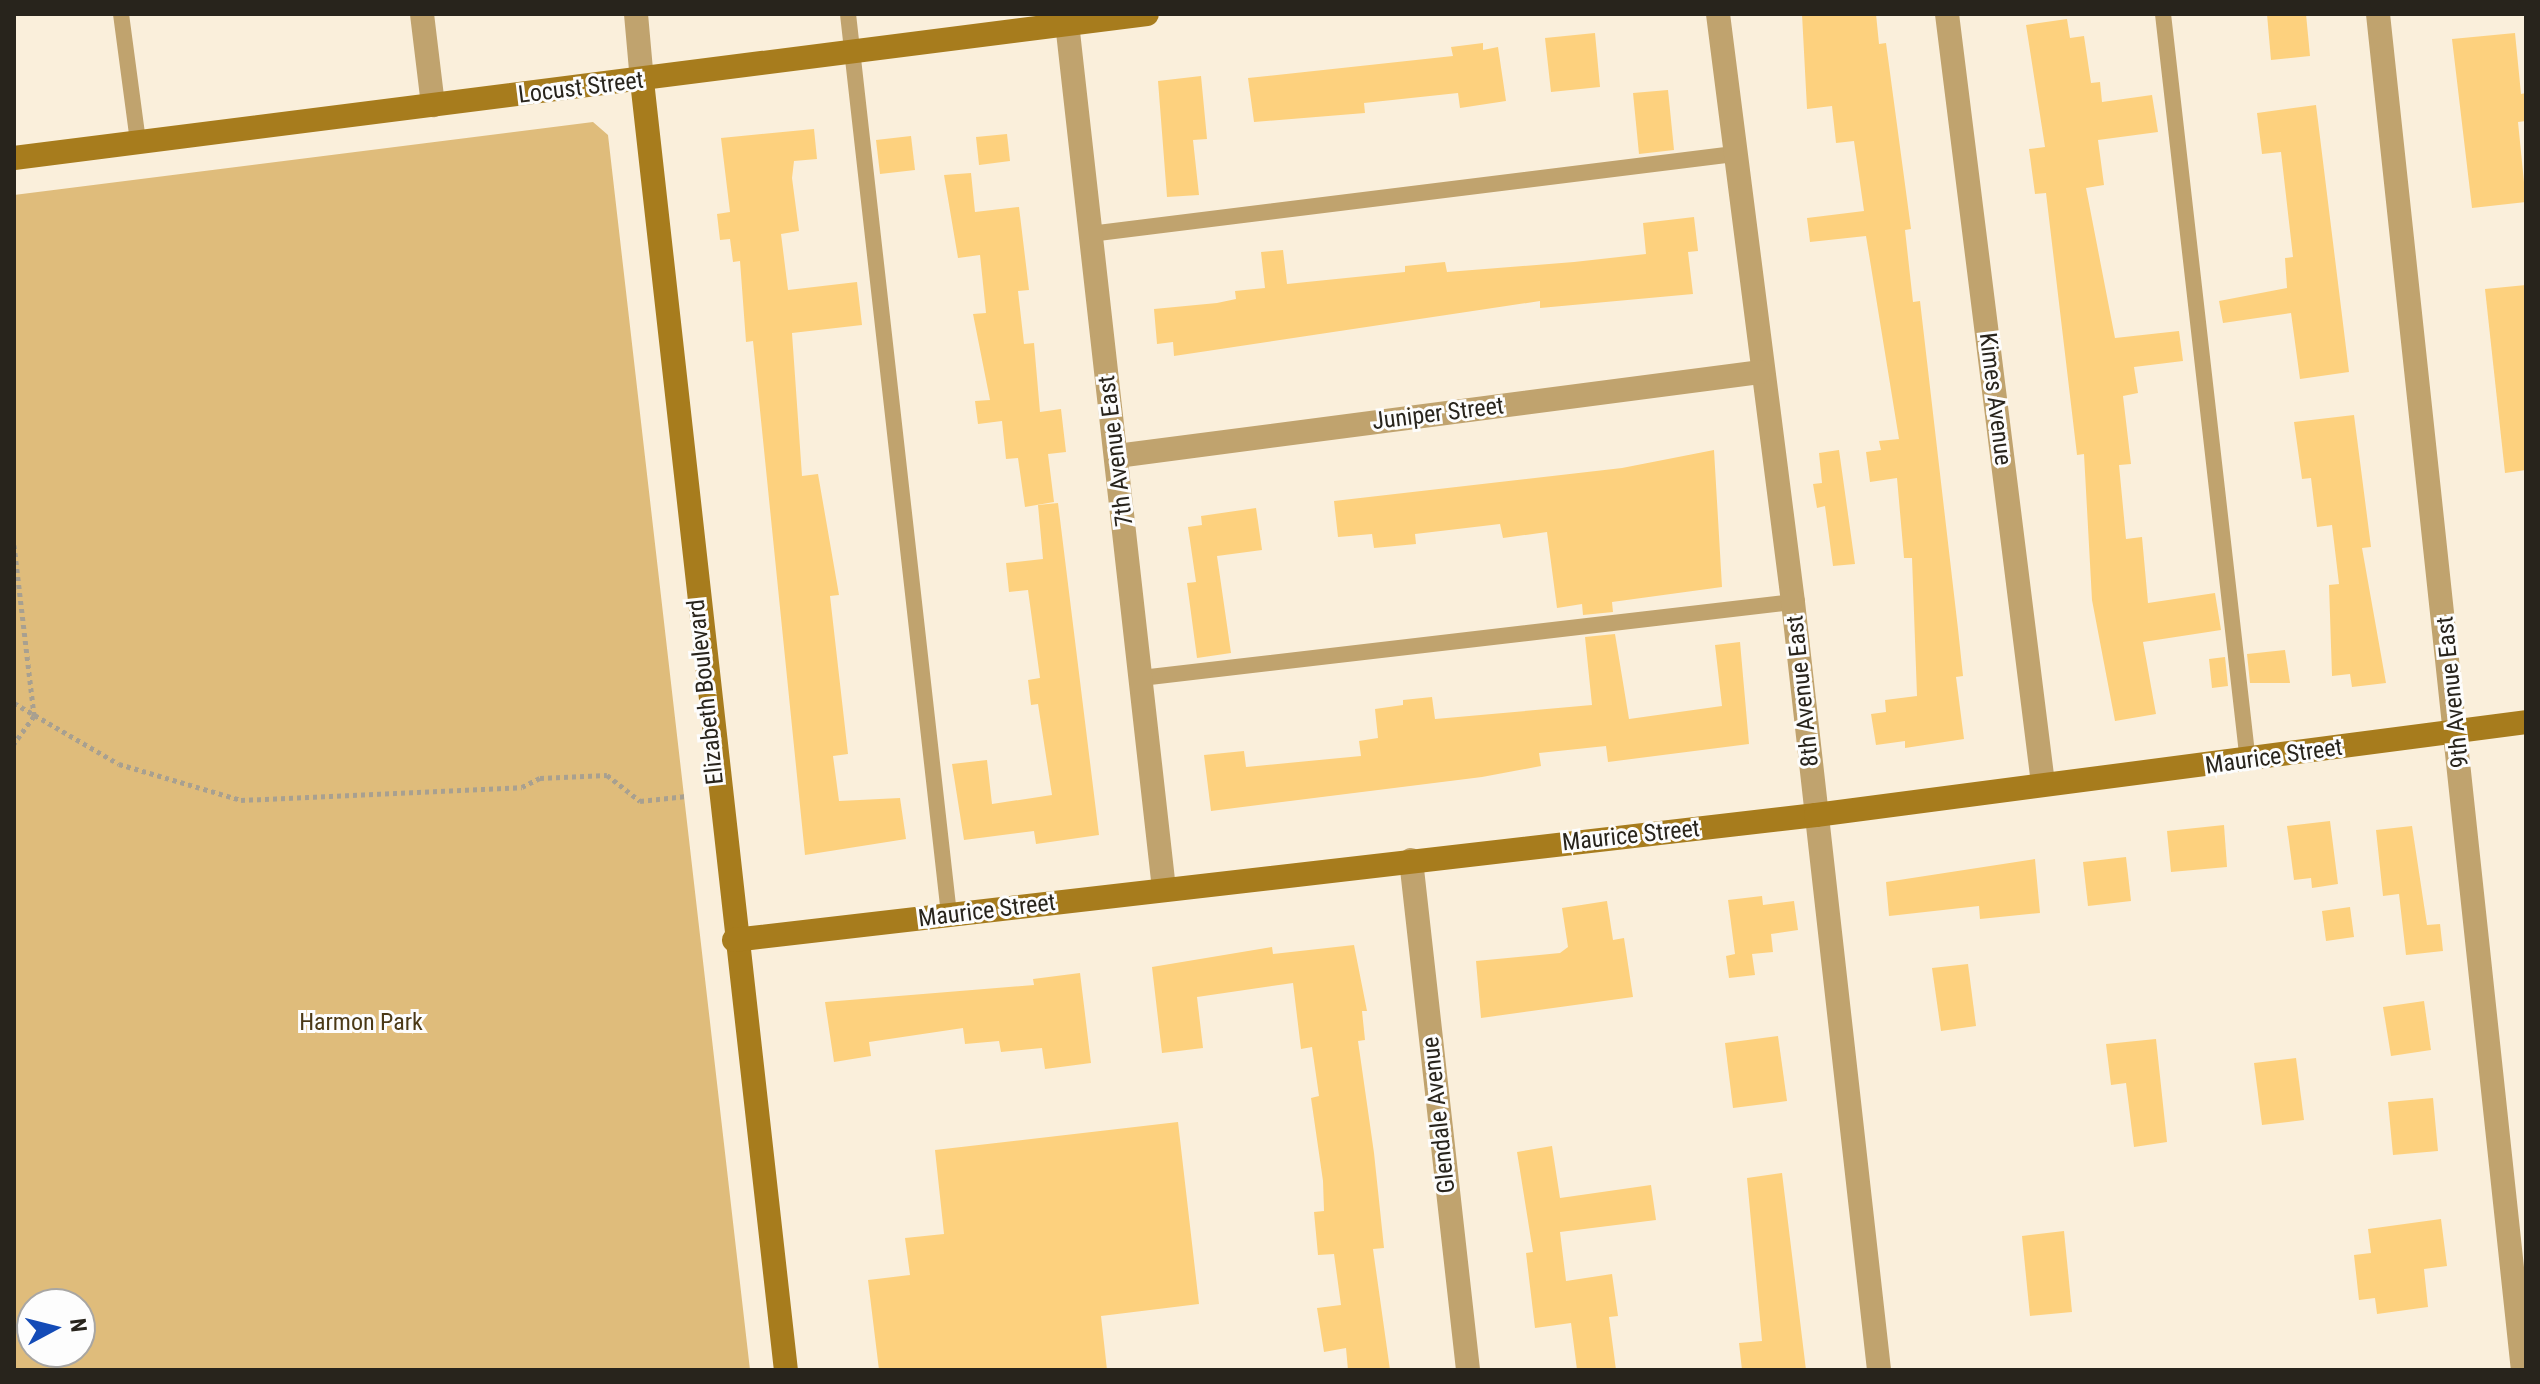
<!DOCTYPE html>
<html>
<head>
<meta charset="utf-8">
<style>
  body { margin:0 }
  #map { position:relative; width:2540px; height:1384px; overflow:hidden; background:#faefdb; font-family:"Roboto Condensed",sans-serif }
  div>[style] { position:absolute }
  .green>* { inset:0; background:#dfbc7b }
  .building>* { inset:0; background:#fdd17e }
  .path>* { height:5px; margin-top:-2.5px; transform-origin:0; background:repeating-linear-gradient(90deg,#a8a090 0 4px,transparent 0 8px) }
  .lane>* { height:16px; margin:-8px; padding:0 8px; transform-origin:8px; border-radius:8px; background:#c0a36e }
  .street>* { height:24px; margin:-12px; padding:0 12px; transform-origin:12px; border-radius:12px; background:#c0a36e }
  .secondary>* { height:24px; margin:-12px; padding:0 12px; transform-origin:12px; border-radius:12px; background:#a77c1d }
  span { translate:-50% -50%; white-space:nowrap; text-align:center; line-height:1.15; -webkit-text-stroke:6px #fdfdfd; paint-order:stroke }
  .street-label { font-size:24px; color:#28241c }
  .park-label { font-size:24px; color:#4b3916 }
  .frame { position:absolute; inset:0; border:16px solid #28241c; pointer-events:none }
  .north { position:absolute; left:16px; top:1288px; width:80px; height:80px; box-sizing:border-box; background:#fdfdfd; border:2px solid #a8a6a3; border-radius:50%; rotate:83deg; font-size:22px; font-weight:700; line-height:32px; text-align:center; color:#28241c }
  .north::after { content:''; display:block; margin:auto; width:28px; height:36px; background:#144bb7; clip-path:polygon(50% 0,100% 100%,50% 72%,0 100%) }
</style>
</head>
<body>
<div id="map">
  <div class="green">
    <div style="clip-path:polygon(evenodd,593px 122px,608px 135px,750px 1370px,14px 1370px,14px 195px,593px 122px,80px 1304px,80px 1352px,32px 1352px,32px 1304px,80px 1304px)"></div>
  </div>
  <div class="building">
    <div style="clip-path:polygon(1802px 14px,1876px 14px,1879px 44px,1886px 43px,1911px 229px,1905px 230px,1913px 302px,1920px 301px,1958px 629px,1963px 676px,1956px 677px,1964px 739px,1905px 748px,1905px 741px,1876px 745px,1871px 714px,1886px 712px,1885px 700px,1917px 696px,1912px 558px,1904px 558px,1897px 478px,1870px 482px,1866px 452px,1881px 450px,1879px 441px,1899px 439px,1866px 236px,1810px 242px,1807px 218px,1864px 211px,1854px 141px,1836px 143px,1832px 106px,1807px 109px)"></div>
    <div style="clip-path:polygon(2267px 14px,2306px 14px,2310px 56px,2271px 60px)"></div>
    <div style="clip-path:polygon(2067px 19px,2070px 38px,2084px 36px,2091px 83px,2100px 82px,2102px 102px,2152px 95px,2158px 132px,2098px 140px,2104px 185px,2086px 188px,2115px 338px,2179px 331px,2183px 361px,2134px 367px,2138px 393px,2123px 396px,2131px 464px,2119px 465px,2126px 539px,2142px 537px,2148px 603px,2215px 593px,2221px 630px,2143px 642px,2156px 714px,2115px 721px,2092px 600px,2084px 454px,2077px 455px,2046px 193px,2035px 194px,2029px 149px,2045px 147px,2026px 25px)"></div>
    <div style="clip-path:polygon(1595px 33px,1600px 87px,1551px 92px,1545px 38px)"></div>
    <div style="clip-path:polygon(2515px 33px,2521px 94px,2526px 93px,2526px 121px,2518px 122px,2526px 202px,2472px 208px,2452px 39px)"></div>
    <div style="clip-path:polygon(1483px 43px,1483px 50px,1498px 47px,1506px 101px,1460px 108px,1458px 93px,1364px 103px,1365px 113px,1254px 122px,1248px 78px,1453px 56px,1451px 47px)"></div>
    <div style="clip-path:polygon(1201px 76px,1207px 139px,1193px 140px,1199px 195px,1167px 197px,1158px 81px)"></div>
    <div style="clip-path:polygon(1668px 90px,1674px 150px,1639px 154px,1633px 93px)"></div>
    <div style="clip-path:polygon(2316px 105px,2349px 372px,2300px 379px,2291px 313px,2223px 323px,2219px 301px,2287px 288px,2285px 258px,2293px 257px,2281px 152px,2262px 154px,2257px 113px)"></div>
    <div style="clip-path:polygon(814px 129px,817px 159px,794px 161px,792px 178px,799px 231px,781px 234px,788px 290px,857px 282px,862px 325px,792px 333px,802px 476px,818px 474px,839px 595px,830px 596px,848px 754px,833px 756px,839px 801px,900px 798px,906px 839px,805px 855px,753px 341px,746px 342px,740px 261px,733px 262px,730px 239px,720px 240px,717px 214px,730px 212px,721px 138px)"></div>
    <div style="clip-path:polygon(1007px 134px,1010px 161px,979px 165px,976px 137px)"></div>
    <div style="clip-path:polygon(911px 136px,915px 170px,880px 174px,876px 140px)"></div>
    <div style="clip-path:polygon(971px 173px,975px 212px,1019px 207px,1029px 290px,1018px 291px,1024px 344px,1034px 343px,1040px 412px,1061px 409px,1066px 452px,1048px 454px,1054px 502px,1025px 507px,1018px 458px,1006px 459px,1002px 421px,978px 424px,975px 401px,990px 400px,973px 314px,986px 313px,980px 255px,958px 258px,944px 175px)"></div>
    <div style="clip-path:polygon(1694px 217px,1698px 251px,1688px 252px,1693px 294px,1540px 308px,1540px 301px,1174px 356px,1173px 342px,1157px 344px,1154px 309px,1217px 303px,1236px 299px,1235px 291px,1265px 288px,1261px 252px,1283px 250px,1287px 284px,1405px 272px,1405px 266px,1445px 262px,1447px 272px,1574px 262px,1646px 254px,1643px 223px)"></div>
    <div style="clip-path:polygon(2526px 285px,2526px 470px,2505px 473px,2485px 289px)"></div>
    <div style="clip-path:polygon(2354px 415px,2371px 547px,2362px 548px,2386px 683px,2352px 687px,2350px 674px,2332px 676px,2329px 585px,2339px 584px,2332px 525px,2317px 527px,2311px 478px,2302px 479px,2294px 422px)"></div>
    <div style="clip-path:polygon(1714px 450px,1722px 587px,1612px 602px,1613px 612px,1583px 615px,1582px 604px,1557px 608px,1547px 532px,1503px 538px,1500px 524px,1415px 534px,1416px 544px,1374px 548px,1372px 534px,1338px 537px,1334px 501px,1622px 468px)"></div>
    <div style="clip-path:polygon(1839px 450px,1855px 564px,1833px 566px,1825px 506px,1817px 508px,1813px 484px,1822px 483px,1819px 453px)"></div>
    <div style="clip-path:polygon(1058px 503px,1099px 835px,1036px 844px,1034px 831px,964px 840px,952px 764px,987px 760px,992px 804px,1052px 795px,1038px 704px,1031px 705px,1028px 680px,1040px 678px,1028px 590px,1009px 592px,1006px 563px,1043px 559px,1038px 505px)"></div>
    <div style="clip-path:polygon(1256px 508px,1262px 550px,1217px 556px,1231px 653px,1197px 658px,1187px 583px,1196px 582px,1188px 527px,1202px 525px,1201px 516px)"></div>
    <div style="clip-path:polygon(1615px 634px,1629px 719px,1722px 706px,1715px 645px,1740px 642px,1749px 744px,1608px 762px,1606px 746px,1539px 753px,1541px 766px,1482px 777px,1211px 811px,1204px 755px,1244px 751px,1246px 767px,1361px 756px,1359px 741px,1378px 738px,1375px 709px,1403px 705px,1403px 700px,1432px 697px,1435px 719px,1592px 705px,1585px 637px)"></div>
    <div style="clip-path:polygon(2285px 650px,2290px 683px,2250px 683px,2247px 654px)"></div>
    <div style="clip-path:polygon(2225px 657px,2228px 686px,2212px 688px,2209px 659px)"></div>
    <div style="clip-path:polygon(2330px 821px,2338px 884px,2312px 888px,2311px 878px,2294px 880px,2287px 826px)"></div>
    <div style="clip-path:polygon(2224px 825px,2227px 867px,2171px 872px,2167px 831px)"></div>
    <div style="clip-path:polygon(2412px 826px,2427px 925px,2440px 924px,2443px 951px,2406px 955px,2399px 894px,2383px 896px,2376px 830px)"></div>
    <div style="clip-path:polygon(2126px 857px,2131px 901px,2088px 906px,2083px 862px)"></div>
    <div style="clip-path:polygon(2035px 859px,2040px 913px,1980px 919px,1979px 906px,1889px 916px,1886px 882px)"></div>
    <div style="clip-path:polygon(1762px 896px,1763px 905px,1794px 901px,1798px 930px,1771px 934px,1773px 952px,1752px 954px,1755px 975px,1729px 978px,1726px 956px,1735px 954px,1728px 900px)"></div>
    <div style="clip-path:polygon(1607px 901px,1613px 940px,1624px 938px,1633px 997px,1481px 1018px,1476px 961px,1560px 953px,1568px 947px,1562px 908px)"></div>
    <div style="clip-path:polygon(2350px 907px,2354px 937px,2326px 941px,2322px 911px)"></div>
    <div style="clip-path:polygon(1354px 945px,1367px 1011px,1362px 1011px,1365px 1040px,1358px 1041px,1374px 1153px,1384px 1248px,1373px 1249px,1390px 1370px,1348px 1370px,1346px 1348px,1324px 1352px,1317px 1308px,1341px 1305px,1334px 1254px,1318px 1255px,1314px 1212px,1324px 1211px,1323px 1181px,1311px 1098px,1319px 1096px,1312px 1047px,1301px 1049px,1293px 983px,1197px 997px,1203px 1048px,1162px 1053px,1152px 967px,1272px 947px,1273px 954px)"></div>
    <div style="clip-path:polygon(1968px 964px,1976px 1026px,1941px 1031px,1932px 968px)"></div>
    <div style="clip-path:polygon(1080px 973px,1091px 1063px,1045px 1069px,1042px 1048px,1001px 1052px,999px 1041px,965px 1044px,963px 1028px,869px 1042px,871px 1056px,834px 1062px,825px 1002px,1034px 985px,1033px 979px)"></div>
    <div style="clip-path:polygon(2424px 1001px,2431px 1050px,2391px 1056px,2383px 1007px)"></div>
    <div style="clip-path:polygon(1778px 1036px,1787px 1101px,1733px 1108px,1725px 1043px)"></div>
    <div style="clip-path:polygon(2156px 1039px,2167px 1142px,2134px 1147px,2126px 1083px,2111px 1085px,2106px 1044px)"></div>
    <div style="clip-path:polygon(2296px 1058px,2304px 1120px,2262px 1125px,2254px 1063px)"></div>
    <div style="clip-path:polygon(2433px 1098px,2438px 1151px,2393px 1155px,2388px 1102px)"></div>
    <div style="clip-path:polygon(1178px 1122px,1199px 1304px,1101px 1316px,1107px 1370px,879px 1370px,868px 1280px,910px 1275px,905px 1238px,944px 1234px,935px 1150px)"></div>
    <div style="clip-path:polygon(1552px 1146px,1560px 1198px,1651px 1185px,1656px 1220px,1560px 1232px,1566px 1281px,1612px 1274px,1618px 1316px,1609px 1317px,1616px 1370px,1577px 1370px,1571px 1323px,1535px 1328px,1526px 1253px,1533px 1252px,1517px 1152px)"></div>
    <div style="clip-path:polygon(1782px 1173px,1806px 1370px,1742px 1370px,1739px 1343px,1762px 1341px,1747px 1178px)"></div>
    <div style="clip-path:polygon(2441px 1219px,2447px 1266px,2424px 1269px,2428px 1307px,2377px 1314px,2375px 1298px,2359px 1300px,2354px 1255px,2371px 1253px,2368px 1229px)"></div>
    <div style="clip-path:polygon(2064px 1231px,2072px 1312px,2030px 1316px,2022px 1236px)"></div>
  </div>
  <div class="path">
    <div style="left:14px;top:545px;width:172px;rotate:83.3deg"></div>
    <div style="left:34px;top:716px;width:34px;rotate:126deg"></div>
    <div style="left:14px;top:703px;width:121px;rotate:30.2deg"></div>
    <div style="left:119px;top:764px;width:127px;rotate:16.4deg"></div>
    <div style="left:241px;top:800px;width:281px;rotate:-2.6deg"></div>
    <div style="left:522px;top:787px;width:20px;rotate:-27deg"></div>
    <div style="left:540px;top:778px;width:67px;rotate:-2.6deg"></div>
    <div style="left:607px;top:775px;width:42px;rotate:38.2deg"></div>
    <div style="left:640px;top:801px;width:47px;rotate:-6.1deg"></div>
  </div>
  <div class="lane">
    <div style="left:121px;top:14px;width:128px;rotate:82.4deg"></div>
    <div style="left:848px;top:14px;width:907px;rotate:83.6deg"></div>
    <div style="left:2163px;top:14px;width:753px;rotate:83.52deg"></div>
    <div style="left:1090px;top:234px;width:649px;rotate:-7.08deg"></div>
    <div style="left:1141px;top:678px;width:656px;rotate:-6.65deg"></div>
  </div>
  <div class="street">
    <div style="left:422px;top:14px;width:92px;rotate:83.1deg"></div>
    <div style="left:636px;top:14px;width:67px;rotate:84.9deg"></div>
    <div style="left:1066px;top:14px;width:880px;rotate:83.61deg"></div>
    <div style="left:1718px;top:14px;width:593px;rotate:82.73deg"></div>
    <div style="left:1793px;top:602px;width:773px;rotate:83.61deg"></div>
    <div style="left:1947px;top:14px;width:776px;rotate:82.89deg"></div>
    <div style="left:2378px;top:14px;width:1364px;rotate:83.9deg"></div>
    <div style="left:1117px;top:456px;width:648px;rotate:-7.44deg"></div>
    <div style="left:1411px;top:860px;width:513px;rotate:83.62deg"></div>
  </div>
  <div class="secondary">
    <div style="left:642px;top:81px;width:1297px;rotate:83.63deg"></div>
    <div style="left:14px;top:158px;width:1142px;rotate:-7.24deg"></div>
    <div style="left:734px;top:940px;width:1089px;rotate:-6.59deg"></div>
    <div style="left:1816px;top:815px;width:716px;rotate:-7.46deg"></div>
  </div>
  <div class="street-label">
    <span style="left:581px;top:88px;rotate:-7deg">Locust Street</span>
    <span style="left:1995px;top:399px;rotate:83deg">Kimes Avenue</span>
    <span style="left:1438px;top:414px;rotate:-7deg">Juniper Street</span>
    <span style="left:1116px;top:451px;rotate:-97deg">7th Avenue East</span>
    <span style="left:1803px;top:691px;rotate:-96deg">8th Avenue East</span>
    <span style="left:706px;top:692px;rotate:-96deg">Elizabeth Boulevard</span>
    <span style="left:2453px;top:692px;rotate:-96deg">9th Avenue East</span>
    <span style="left:2274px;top:757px;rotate:-8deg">Maurice Street</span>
    <span style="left:1631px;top:836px;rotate:-6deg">Maurice Street</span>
    <span style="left:987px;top:911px;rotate:-7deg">Maurice Street</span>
    <span style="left:1439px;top:1115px;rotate:-96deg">Glendale Avenue</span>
  </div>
  <div class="park-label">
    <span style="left:361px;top:1023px">Harmon Park</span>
  </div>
  <div class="frame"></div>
  <div class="north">N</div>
</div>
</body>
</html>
